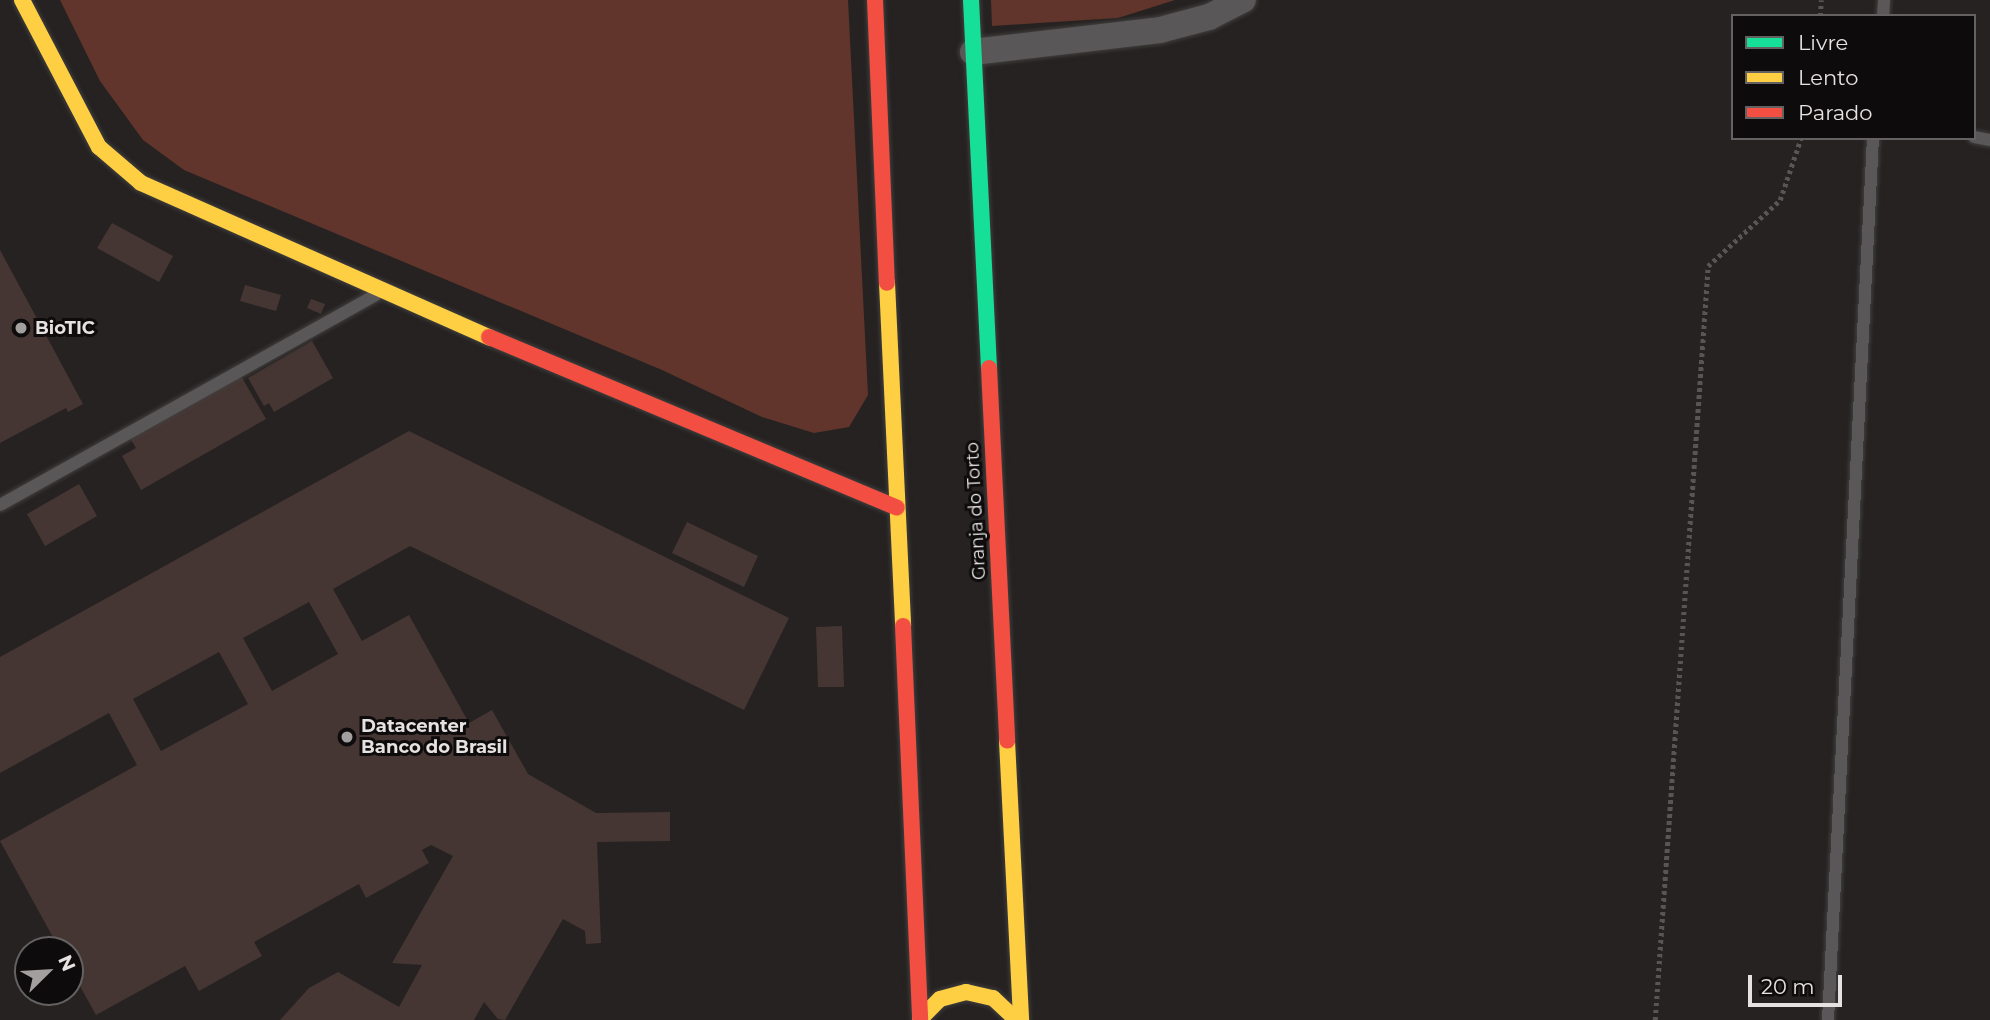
<!DOCTYPE html>
<html>
<head>
<meta charset="utf-8">
<style>
  body { margin:0 }
  #map { position:relative; width:1990px; height:1020px; overflow:hidden; background:#252221; font-family:Montserrat,sans-serif }
  div>[style] { position:absolute }
  .green>* { inset:0; background:#61352b }
  .building>* { inset:0; background:#463633 }
  .path>* { height:4.5px; margin-top:-2.25px; transform-origin:0; background:repeating-linear-gradient(90deg,#575555 0 3.5px,transparent 0 7px) }
  .roads { filter:drop-shadow(0 0 2px #413f3e) drop-shadow(0 0 2px #413f3e) }
  .lane>* { height:12px; margin:-6px; padding:0 6px; transform-origin:6px; border-radius:6px; background:#595757 }
  .street>* { height:26px; margin:-13px; padding:0 13px; transform-origin:13px; border-radius:13px; background:#595757 }
  .fast>* { height:16px; margin:-8px; padding:0 8px; transform-origin:8px; border-radius:8px; background:#16e098 }
  .slow>* { height:16px; margin:-8px; padding:0 8px; transform-origin:8px; border-radius:8px; background:#ffcf43 }
  .jam>* { height:16px; margin:-8px; padding:0 8px; transform-origin:8px; border-radius:8px; background:#f24e42 }
  .dots>* { width:19px; height:19px; translate:-50% -50%; box-sizing:border-box; border:4px solid #0d0b0b; border-radius:50% }
  span { translate:-50% -50%; white-space:nowrap; text-align:center; line-height:1.15; -webkit-text-stroke:6px #0d0b0b; paint-order:stroke }
  .poi-label { font-size:18px; color:#e5e2e1; font-weight:700 }
  .left { translate:0 -50%; text-align:left }
  .street-label { font-size:18px; color:#e5e2e1 }
  .legend { position:absolute; left:1731px; top:14px; width:245px; height:126px; box-sizing:border-box; background:#0d0b0b; border:2px solid #636161; margin:0; padding:9px 12px; list-style:none; font-size:21px; color:#e5e2e1 }
  .legend li { display:flex; align-items:center; gap:14px; height:35px }
  .legend b { width:35px; border:2px solid #636161 }
  .north { position:absolute; left:14px; top:936px; width:70px; height:70px; box-sizing:border-box; background:#0d0b0b; border:2px solid #636161; border-radius:50%; rotate:66deg; font-size:19px; font-weight:700; line-height:28px; text-align:center; color:#e5e2e1 }
  .north::after { content:''; display:block; margin:auto; width:24px; height:32px; background:#a29f9e; clip-path:polygon(50% 0,100% 100%,50% 72%,0 100%) }
  .scale { position:absolute; left:1748px; top:975px; width:94px; height:32px; box-sizing:border-box; border:4px solid #e5e2e1; border-top:0; padding-left:9px; font-size:21px; line-height:24px; white-space:nowrap; color:#e5e2e1; -webkit-text-stroke:5px #0d0b0b; paint-order:stroke }
</style>
</head>
<body>
<div id="map">
  <div class="green">
    <div style="clip-path:polygon(60px 0,848px 0,868px 395px,849px 427px,814px 433px,762px 417px,662px 370px,184px 170px,143px 140px,100px 81px)"></div>
    <div style="clip-path:polygon(991px 0,1175px 0,1118px 18px,992px 26px)"></div>
  </div>
  <div class="building">
    <div style="clip-path:polygon(112px 223px,173px 256px,159px 282px,97px 248px)"></div>
    <div style="clip-path:polygon(0 250px,83px 404px,68px 412px,66px 408px,0 443px)"></div>
    <div style="clip-path:polygon(245px 285px,281px 295px,276px 311px,240px 301px)"></div>
    <div style="clip-path:polygon(311px 299px,325px 304px,321px 314px,307px 308px)"></div>
    <div style="clip-path:polygon(312px 341px,333px 378px,274px 412px,269px 403px,264px 406px,248px 378px)"></div>
    <div style="clip-path:polygon(241px 376px,266px 419px,141px 490px,122px 456px,136px 448px,130px 438px)"></div>
    <div style="clip-path:polygon(evenodd,409px 431px,789px 618px,744px 710px,410px 546px,333px 589px,362px 641px,409px 615px,469px 723px,492px 710px,528px 774px,596px 813px,670px 812px,670px 841px,597px 842px,601px 943px,586px 944px,585px 931px,563px 919px,505px 1020px,498px 1019px,484px 1002px,474px 1020px,280px 1020px,309px 988px,338px 972px,399px 1007px,422px 965px,392px 963px,453px 856px,431px 845px,422px 850px,429px 863px,366px 898px,359px 884px,254px 942px,262px 956px,199px 991px,185px 966px,96px 1015px,70px 968px,70px 950px,60px 950px,0 841px,137px 765px,109px 713px,0 773px,0 657px,409px 431px,309px 602px,338px 654px,272px 691px,243px 638px,309px 602px,409px 431px,219px 652px,248px 704px,161px 751px,133px 699px,219px 652px)"></div>
    <div style="clip-path:polygon(79px 484px,97px 516px,45px 546px,27px 514px)"></div>
    <div style="clip-path:polygon(687px 522px,758px 556px,744px 587px,672px 553px)"></div>
    <div style="clip-path:polygon(842px 626px,844px 687px,818px 687px,816px 627px)"></div>
  </div>
  <div class="path">
    <div style="left:1820px;top:16px;width:16px;rotate:-86deg"></div>
    <div style="left:1655px;top:1020px;width:756px;rotate:-85.98deg"></div>
    <div style="left:1708px;top:266px;width:98px;rotate:-42.5deg"></div>
    <div style="left:1780px;top:200px;width:65px;rotate:-71.3deg"></div>
  </div>
  <div class="roads">
    <div class="lane">
      <div style="left:1883px;top:16px;width:16px;rotate:-86deg"></div>
      <div style="left:1974px;top:137px;width:16px;rotate:11deg"></div>
      <div style="left:0;top:505px;width:430px;rotate:-29.2deg"></div>
      <div style="left:1828px;top:1020px;width:883px;rotate:-87.08deg"></div>
    </div>
    <div class="street">
      <div style="left:973px;top:52px;width:188px;rotate:-6.7deg"></div>
      <div style="left:1160px;top:30px;width:51px;rotate:-14.9deg"></div>
      <div style="left:1209px;top:17px;width:38px;rotate:-27deg"></div>
    </div>
    <div class="fast">
      <div style="left:971px;top:0;width:368px;rotate:87.2deg"></div>
    </div>
    <div class="slow">
      <div style="left:22px;top:0;width:166px;rotate:62.4deg"></div>
      <div style="left:99px;top:147px;width:55px;rotate:40.6deg"></div>
      <div style="left:141px;top:183px;width:381px;rotate:23.9deg"></div>
      <div style="left:887px;top:283px;width:343px;rotate:87.3deg"></div>
      <div style="left:1007px;top:741px;width:279px;rotate:87.1deg"></div>
      <div style="left:920px;top:1019px;width:28px;rotate:-45deg"></div>
      <div style="left:940px;top:999px;width:27px;rotate:-15deg"></div>
      <div style="left:966px;top:992px;width:28px;rotate:13deg"></div>
      <div style="left:993px;top:998px;width:33px;rotate:43deg"></div>
    </div>
    <div class="jam">
      <div style="left:875px;top:0;width:283px;rotate:87.6deg"></div>
      <div style="left:489px;top:337px;width:442px;rotate:22.7deg"></div>
      <div style="left:989px;top:368px;width:373px;rotate:87.2deg"></div>
      <div style="left:903px;top:626px;width:394px;rotate:87.5deg"></div>
    </div>
  </div>
  <div class="dots">
    <div style="left:21px;top:328px;background:#a29f9e"></div>
    <div style="left:347px;top:737px;background:#a29f9e"></div>
  </div>
  <div class="poi-label">
    <span class="left" style="left:35px;top:328px">BioTIC</span>
    <span class="left" style="left:361px;top:737px">Datacenter<br>Banco do Brasil</span>
  </div>
  <div class="street-label">
    <span style="left:976px;top:511px;rotate:-93deg">Granja do Torto</span>
  </div>
  <ul class="legend">
  <li><b style="height:9px;background:#16e098"></b>Livre</li>
  <li><b style="height:9px;background:#ffcf43"></b>Lento</li>
  <li><b style="height:9px;background:#f24e42"></b>Parado</li>
  </ul>
  <div class="north">N</div>
  <div class="scale">20 m</div>
</div>
</body>
</html>
